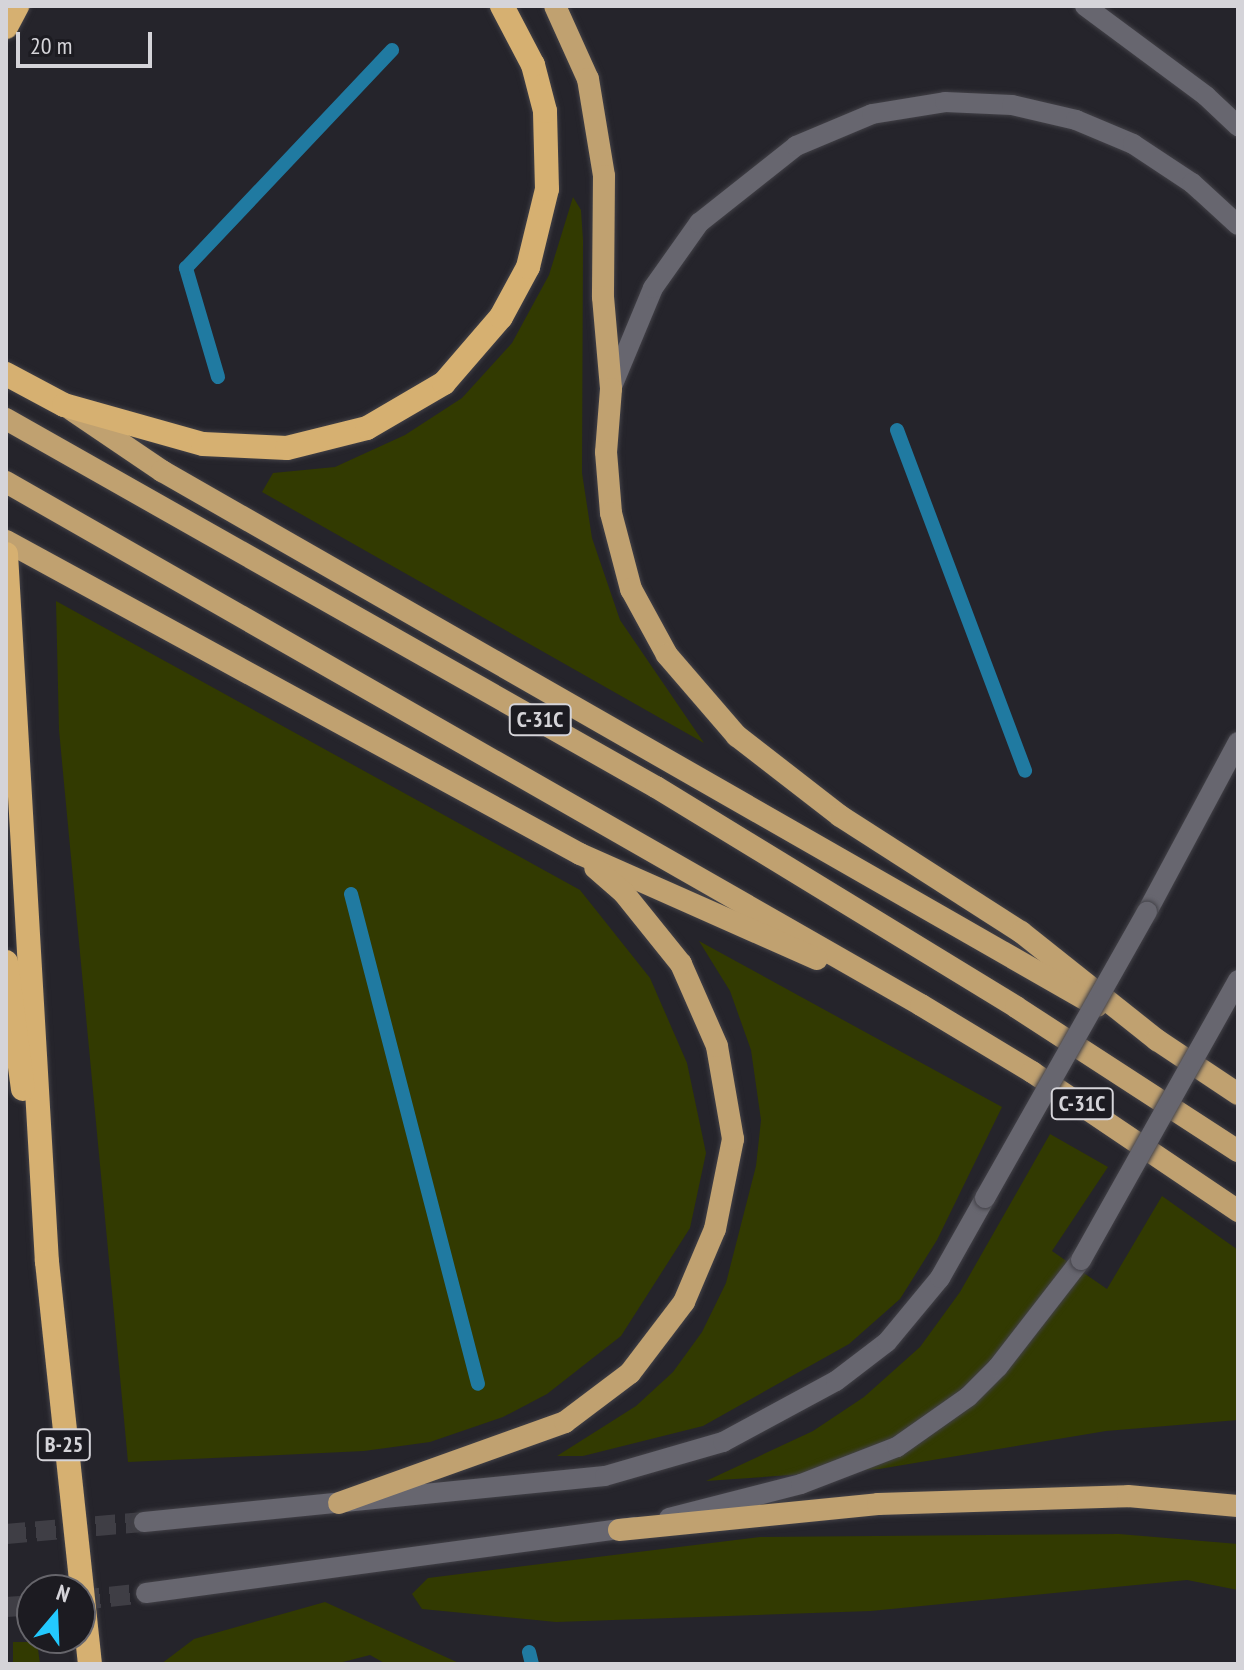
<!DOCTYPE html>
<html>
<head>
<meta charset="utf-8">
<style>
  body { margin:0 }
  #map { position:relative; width:1244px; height:1670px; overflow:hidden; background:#25242b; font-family:"PT Sans Narrow",sans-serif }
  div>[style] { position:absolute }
  .green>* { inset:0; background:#323a01 }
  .stream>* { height:14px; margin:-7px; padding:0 7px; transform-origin:7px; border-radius:7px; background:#207aa1 }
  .minor-tunnel>* { height:20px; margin-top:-10px; transform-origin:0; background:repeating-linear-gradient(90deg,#3f3e45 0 20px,transparent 0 30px) }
  .roads { filter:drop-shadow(0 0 2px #424147) drop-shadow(0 0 2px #424147) }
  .minor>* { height:20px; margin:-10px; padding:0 10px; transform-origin:10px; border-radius:10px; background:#67666f }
  .trunk>* { height:22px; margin:-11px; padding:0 11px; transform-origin:11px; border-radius:11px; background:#c0a170 }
  .motorway>* { height:24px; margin:-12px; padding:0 12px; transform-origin:12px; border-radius:12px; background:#d6b071 }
  .bridges { filter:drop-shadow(0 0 2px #424147) drop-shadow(0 0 2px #424147) }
  .minor-bridge>* { height:20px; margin:-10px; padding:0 10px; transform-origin:10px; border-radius:10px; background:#67666f }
  span { translate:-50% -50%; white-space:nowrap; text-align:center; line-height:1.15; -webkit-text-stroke:6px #1c1b21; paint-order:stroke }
  .shield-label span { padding:2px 6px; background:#1c1b21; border:2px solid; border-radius:6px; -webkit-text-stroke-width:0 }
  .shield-label { font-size:22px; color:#d5d4d9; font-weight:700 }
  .frame { position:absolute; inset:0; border:8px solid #d5d4d9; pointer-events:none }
  .north { position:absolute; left:16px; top:1574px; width:80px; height:80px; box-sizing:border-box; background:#1c1b21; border:2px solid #66656b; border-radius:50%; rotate:19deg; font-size:22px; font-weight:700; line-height:32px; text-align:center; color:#d5d4d9 }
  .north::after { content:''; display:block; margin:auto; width:28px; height:36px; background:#23c9fe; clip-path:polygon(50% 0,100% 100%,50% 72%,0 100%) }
  .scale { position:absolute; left:16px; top:32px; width:136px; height:36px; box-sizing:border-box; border:4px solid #d5d4d9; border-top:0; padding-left:10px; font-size:24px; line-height:28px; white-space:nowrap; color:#d5d4d9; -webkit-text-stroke:6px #1c1b21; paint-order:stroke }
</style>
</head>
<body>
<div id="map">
  <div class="green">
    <div style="clip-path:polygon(573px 197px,581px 210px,583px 240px,582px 473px,592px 538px,620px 620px,704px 743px,262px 492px,273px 473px,335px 467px,405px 435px,462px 398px,512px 343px,549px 275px)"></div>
    <div style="clip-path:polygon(56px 601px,580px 890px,650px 978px,687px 1063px,706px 1153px,690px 1228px,621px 1336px,547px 1394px,503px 1417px,430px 1442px,364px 1451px,128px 1462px,59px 730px)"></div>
    <div style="clip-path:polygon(699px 941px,1002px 1107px,937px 1240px,900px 1299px,849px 1344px,703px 1426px,583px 1456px,557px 1456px,636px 1406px,673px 1372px,702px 1332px,726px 1283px,756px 1166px,761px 1120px,751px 1050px,730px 991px)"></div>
    <div style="clip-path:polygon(1050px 1134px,1108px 1167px,1052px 1251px,1107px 1289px,1162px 1196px,1238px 1250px,1238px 1420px,1106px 1431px,879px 1469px,706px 1481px,813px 1431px,864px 1397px,920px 1347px,960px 1292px)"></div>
    <div style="clip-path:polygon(1119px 1534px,1238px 1544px,1238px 1590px,1187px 1580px,871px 1611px,556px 1622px,422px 1609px,412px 1594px,428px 1578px,760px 1537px)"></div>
    <div style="clip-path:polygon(325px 1602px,461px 1664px,386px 1664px,370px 1655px,335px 1664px,161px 1664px,194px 1639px)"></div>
    <div style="clip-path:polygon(13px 1642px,37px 1642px,40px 1664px,13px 1664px)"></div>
  </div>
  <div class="stream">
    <div style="left:218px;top:377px;width:114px;rotate:-106.4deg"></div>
    <div style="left:186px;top:268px;width:300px;rotate:-46.6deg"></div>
    <div style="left:897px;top:430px;width:364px;rotate:69.4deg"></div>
    <div style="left:351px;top:894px;width:506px;rotate:75.47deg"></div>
    <div style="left:529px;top:1652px;width:12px;rotate:76deg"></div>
  </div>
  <div class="minor-tunnel">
    <div style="left:6px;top:1534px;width:139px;rotate:-5deg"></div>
    <div style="left:80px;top:1600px;width:66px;rotate:-6.1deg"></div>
    <div style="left:6px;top:1607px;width:26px;rotate:-4deg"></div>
  </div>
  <div class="roads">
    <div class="minor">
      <div style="left:1085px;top:6px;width:151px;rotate:36.6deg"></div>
      <div style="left:1206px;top:96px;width:44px;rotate:43.2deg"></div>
      <div style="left:611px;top:389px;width:109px;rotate:-67.4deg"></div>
      <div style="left:653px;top:288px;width:80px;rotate:-54.7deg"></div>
      <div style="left:699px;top:223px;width:124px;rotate:-38.4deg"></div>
      <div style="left:796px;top:146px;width:82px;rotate:-22.8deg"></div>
      <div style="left:872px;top:114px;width:74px;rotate:-9.3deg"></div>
      <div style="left:945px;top:102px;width:67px;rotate:2.6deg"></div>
      <div style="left:1012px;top:105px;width:66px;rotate:13.2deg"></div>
      <div style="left:1076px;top:120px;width:62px;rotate:22.8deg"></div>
      <div style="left:1133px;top:144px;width:71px;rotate:33.5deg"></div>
      <div style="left:1192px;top:183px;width:62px;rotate:42.4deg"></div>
      <div style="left:1147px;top:912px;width:193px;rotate:-61.8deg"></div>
      <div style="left:669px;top:1518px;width:136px;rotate:-14.4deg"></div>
      <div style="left:801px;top:1484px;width:103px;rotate:-21.1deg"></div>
      <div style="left:897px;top:1447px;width:87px;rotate:-35.2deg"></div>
      <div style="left:968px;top:1397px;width:42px;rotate:-45deg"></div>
      <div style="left:998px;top:1367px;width:135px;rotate:-52.2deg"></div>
      <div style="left:144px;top:1522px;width:463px;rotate:-5.7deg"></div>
      <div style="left:605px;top:1476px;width:123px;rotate:-16.1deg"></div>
      <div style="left:723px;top:1442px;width:128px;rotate:-28.4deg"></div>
      <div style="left:836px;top:1381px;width:64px;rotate:-37.4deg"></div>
      <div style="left:887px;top:1342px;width:83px;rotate:-50.4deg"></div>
      <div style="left:940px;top:1278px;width:92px;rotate:-60.6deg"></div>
      <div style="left:146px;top:1593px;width:492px;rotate:-7.7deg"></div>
    </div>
    <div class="trunk">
      <div style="left:555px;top:6px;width:80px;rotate:65.7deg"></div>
      <div style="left:588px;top:79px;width:98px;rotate:80.6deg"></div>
      <div style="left:604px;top:176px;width:121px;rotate:90.5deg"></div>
      <div style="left:603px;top:297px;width:92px;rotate:85deg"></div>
      <div style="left:611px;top:389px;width:63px;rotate:94.5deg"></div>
      <div style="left:606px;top:452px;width:61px;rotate:85.3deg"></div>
      <div style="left:611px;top:513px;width:79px;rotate:75.3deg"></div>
      <div style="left:631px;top:589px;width:75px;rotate:61.4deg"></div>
      <div style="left:667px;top:655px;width:107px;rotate:49.2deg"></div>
      <div style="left:737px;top:736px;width:130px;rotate:37.8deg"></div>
      <div style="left:840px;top:816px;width:215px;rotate:32.7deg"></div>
      <div style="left:1021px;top:932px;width:174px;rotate:38.5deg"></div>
      <div style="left:1157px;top:1040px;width:97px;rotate:33.7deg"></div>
      <div style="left:72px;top:410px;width:109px;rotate:34.1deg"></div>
      <div style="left:162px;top:471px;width:1077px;rotate:29.78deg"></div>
      <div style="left:6px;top:419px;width:747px;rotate:29.52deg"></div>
      <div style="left:656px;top:787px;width:422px;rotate:31.4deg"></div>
      <div style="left:1016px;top:1007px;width:265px;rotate:33deg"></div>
      <div style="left:6px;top:482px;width:1054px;rotate:29.75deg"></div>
      <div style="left:921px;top:1005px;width:130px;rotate:31.1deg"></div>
      <div style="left:1032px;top:1072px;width:249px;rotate:34deg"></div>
      <div style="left:6px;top:541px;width:654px;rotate:28.6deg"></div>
      <div style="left:580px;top:854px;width:259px;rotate:23.9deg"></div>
      <div style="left:339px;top:1503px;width:240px;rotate:-19.7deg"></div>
      <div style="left:565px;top:1422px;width:81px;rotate:-37deg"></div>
      <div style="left:630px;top:1373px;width:89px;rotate:-52.7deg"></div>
      <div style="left:684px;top:1302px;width:79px;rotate:-67deg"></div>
      <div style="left:715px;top:1229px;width:92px;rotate:-78.7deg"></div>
      <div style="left:733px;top:1139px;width:94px;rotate:-99.8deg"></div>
      <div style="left:717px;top:1046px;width:90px;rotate:-113.7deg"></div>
      <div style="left:681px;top:964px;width:91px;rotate:-128.8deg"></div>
      <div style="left:624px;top:893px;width:38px;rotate:-139deg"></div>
      <div style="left:619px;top:1530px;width:260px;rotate:-5.7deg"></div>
      <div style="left:878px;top:1504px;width:250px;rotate:-1.8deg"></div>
      <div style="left:1128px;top:1496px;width:110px;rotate:5.2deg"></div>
    </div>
    <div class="motorway">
      <div style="left:6px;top:27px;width:24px;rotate:-62deg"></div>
      <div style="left:6px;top:374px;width:66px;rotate:28.1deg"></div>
      <div style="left:64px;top:405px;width:144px;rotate:15.7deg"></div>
      <div style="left:203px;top:444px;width:84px;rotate:2.7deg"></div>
      <div style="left:287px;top:448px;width:82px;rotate:-14deg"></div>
      <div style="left:367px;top:428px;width:89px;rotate:-30.3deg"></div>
      <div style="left:444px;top:383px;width:87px;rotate:-49.2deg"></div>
      <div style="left:501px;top:317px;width:57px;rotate:-61.6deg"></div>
      <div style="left:528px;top:267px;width:80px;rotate:-76.3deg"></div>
      <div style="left:547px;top:189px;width:78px;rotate:-91.5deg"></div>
      <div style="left:545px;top:111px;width:48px;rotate:-104.6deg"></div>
      <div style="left:533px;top:65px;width:67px;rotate:-117.7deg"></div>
      <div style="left:6px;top:554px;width:709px;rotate:86.69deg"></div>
      <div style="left:47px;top:1262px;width:404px;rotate:83.9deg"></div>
      <div style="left:6px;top:962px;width:128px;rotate:82.4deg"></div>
    </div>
  </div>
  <div class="bridges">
    <div class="minor-bridge">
      <div style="left:985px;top:1198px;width:329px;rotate:-60.5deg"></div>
      <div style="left:1081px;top:1260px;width:321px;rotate:-60.7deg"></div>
    </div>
  </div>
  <div class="shield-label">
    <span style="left:540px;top:720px">C-31C</span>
    <span style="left:1082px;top:1104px">C-31C</span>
    <span style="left:64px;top:1445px">B-25</span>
  </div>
  <div class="frame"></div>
  <div class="north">N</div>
  <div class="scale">20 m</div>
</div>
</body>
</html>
